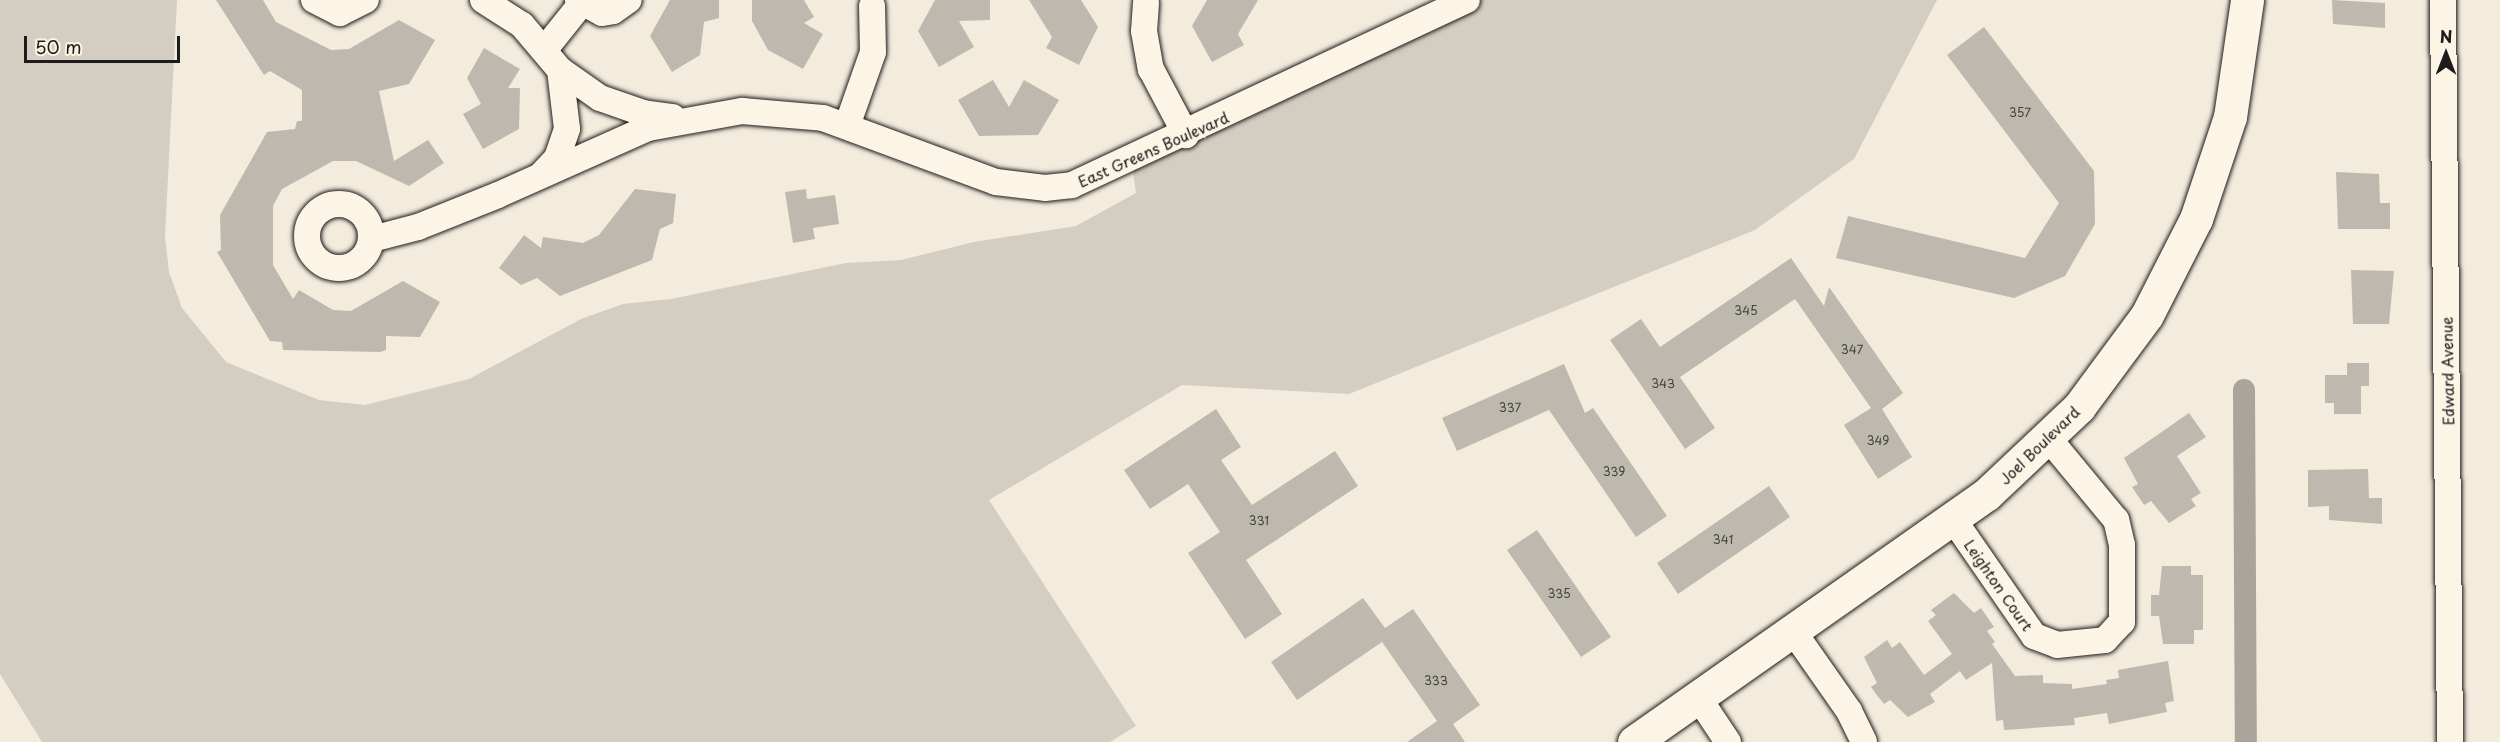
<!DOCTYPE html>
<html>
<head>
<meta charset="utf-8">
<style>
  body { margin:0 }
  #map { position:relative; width:2500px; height:742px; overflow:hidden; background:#f3ecdd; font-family:"Playpen Sans",sans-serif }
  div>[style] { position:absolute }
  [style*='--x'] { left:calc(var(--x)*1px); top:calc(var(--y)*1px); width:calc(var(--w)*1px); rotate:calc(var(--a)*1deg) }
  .green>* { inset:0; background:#d3cec1 }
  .canal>* { height:22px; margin:-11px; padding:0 11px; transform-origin:11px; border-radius:11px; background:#aaa59b }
  .building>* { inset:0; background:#beb9ae }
  .roads { filter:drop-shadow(0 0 2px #1c1c1c) drop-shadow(0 0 2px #1c1c1c) }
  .minor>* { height:26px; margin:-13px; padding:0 13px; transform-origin:13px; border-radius:13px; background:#fcf5e5 }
  .minor>.ring { margin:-13px; padding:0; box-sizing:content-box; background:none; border:26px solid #fcf5e5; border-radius:50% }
  .major>* { height:33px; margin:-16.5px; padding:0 16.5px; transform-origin:16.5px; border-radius:16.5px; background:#fcf5e5 }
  span { translate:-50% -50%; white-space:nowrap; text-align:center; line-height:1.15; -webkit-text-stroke:4.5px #fcf5e5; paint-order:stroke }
  .number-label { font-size:12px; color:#444340 }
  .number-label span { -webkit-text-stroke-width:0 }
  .street-label { font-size:15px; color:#1c1c1c }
  .north { position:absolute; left:2416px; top:24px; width:60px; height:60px; -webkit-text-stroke:4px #fcf5e5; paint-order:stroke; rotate:0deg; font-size:16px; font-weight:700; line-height:24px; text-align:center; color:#1c1c1c }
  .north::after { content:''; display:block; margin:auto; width:21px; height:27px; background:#1c1c1c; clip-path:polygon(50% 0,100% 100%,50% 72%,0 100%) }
  .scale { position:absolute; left:24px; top:36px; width:156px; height:27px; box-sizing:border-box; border:3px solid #1c1c1c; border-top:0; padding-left:8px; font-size:18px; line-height:21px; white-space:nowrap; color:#1c1c1c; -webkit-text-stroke:4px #fcf5e5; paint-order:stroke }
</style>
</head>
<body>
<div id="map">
  <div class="green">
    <i style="clip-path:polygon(0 0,177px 0,165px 236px,169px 272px,182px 308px,226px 362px,319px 400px,365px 405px,469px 379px,581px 319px,623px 304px,671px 299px,846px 263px,901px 260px,974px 242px,1076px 226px,1136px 193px,1132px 165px,1467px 0,1937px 0,1854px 159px,1755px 230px,1349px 394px,1182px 385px,989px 500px,1136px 726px,1110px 742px,42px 742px,0 674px)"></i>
  </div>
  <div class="canal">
    <i style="--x:2244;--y:390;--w:352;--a:89.7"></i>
  </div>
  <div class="building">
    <i style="clip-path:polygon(216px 0,263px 0,276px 22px,331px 50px,349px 49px,399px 20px,435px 40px,409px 84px,379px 91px,394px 161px,428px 140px,444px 163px,409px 186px,356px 161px,333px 161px,282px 189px,273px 206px,273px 265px,293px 299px,299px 290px,333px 310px,351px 311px,403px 281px,440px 302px,420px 337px,386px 336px,386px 350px,380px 352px,283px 350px,282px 342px,270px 341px,217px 252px,221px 250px,220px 215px,267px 132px,295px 129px,297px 121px,302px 121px,302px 90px,270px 71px,264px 75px)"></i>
    <i style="clip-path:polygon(670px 0,719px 0,719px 18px,704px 22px,700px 55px,672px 72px,650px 36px)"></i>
    <i style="clip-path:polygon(752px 0,804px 0,814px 17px,804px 23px,823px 34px,803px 69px,768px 50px,752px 21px)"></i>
    <i style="clip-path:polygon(935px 0,990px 0,990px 20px,959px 21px,974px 47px,939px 67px,918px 31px)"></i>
    <i style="clip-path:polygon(1029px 0,1081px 0,1098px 27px,1079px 65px,1046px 48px,1052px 37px)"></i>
    <i style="clip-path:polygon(1207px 0,1258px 0,1238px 34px,1244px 45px,1212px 62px,1192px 26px)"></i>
    <i style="clip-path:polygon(2332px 0,2385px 3px,2385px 28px,2333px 24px)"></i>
    <i style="clip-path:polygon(1984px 27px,2094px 171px,2095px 224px,2065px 276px,2014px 298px,1836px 258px,1848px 216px,2025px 258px,2059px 203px,1947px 55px)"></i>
    <i style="clip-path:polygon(484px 48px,520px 69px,508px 88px,520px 88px,519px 129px,483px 149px,463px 114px,481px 104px,467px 78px)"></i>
    <i style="clip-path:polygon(993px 80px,1009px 107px,1024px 80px,1059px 100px,1038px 135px,979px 136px,958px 100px)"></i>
    <i style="clip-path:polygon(2336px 172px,2379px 174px,2380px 203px,2390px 203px,2390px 229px,2338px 229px)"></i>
    <i style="clip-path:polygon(635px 189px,676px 194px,673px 223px,660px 229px,652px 260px,560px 296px,537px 278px,521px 285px,499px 268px,524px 235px,541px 248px,543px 237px,583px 243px,599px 235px)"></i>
    <i style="clip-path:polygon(806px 189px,807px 199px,835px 195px,839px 224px,813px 228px,815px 239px,793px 243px,785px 192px)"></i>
    <i style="clip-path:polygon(1791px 258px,1824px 306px,1829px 287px,1903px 393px,1882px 409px,1912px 457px,1878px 479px,1844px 425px,1871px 408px,1795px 299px,1680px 377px,1715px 428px,1685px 449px,1610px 340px,1641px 319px,1660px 347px)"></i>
    <i style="clip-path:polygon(2351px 270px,2394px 271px,2389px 324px,2353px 324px)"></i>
    <i style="clip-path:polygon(2347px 363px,2369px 363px,2369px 386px,2361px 386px,2361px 414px,2334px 414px,2334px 403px,2325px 403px,2325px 375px,2347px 375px)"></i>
    <i style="clip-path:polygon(1564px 364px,1585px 413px,1593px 408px,1667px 516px,1636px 537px,1549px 410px,1457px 451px,1442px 418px)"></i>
    <i style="clip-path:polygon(1216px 409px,1241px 447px,1221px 460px,1252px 505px,1335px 451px,1358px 486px,1246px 560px,1282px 614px,1245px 639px,1188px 553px,1220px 532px,1188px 484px,1150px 509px,1124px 470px)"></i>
    <i style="clip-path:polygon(2189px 413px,2206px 437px,2177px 456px,2201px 493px,2191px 499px,2196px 506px,2169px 523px,2151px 501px,2144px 505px,2132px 487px,2138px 484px,2124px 458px)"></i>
    <i style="clip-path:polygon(2368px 469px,2369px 498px,2382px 498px,2382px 524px,2329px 520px,2329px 506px,2308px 507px,2308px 470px)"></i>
    <i style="clip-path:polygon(1769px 486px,1790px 517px,1678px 594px,1657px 563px)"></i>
    <i style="clip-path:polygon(1537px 530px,1611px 637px,1581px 657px,1507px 550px)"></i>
    <i style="clip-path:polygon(2162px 566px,2191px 566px,2191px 575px,2203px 575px,2203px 630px,2194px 630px,2194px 644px,2163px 644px,2159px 616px,2151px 616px,2151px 595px,2159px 595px)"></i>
    <i style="clip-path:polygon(1954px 593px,1974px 613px,1981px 608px,1994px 627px,1987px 631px,1995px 642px,1992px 644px,2015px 676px,2043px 675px,2043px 683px,2072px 684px,2072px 689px,2107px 684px,2106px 680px,2119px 678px,2118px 670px,2168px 661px,2174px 701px,2165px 703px,2167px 712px,2109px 724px,2107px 713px,2074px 718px,2075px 725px,2004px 730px,2003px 720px,1996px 721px,1992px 663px,1966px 680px,1960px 671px,1930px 694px,1935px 702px,1908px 717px,1890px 700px,1884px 704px,1876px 694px,1871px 687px,1877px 683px,1864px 657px,1887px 640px,1892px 648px,1900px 642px,1924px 675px,1952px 654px,1928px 621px,1936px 615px,1931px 610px)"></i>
    <i style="clip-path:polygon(1363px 598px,1385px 628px,1413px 609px,1480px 705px,1453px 724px,1465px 742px,1407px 742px,1437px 721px,1382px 642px,1297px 700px,1271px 662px)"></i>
  </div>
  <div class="roads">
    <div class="minor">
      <i style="--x:314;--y:0;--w:29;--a:27"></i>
      <i style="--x:340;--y:13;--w:29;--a:-27"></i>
      <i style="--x:483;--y:0;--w:46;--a:32.7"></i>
      <i style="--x:522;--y:25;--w:59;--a:49.8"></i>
      <i style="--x:560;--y:70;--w:59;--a:83.2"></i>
      <i style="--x:567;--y:129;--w:31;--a:109"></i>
      <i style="--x:557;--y:158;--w:23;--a:133"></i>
      <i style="--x:578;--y:0;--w:27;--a:28"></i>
      <i style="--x:602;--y:13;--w:11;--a:-10"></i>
      <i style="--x:613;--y:11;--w:19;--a:-35"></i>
      <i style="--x:2443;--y:0;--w:742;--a:89.46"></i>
      <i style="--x:1146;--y:3;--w:28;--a:94"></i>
      <i style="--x:1144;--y:31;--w:39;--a:80"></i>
      <i style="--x:1151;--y:69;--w:75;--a:62.1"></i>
      <i style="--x:545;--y:49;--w:58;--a:-51.3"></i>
      <i style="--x:560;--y:70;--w:49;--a:35"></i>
      <i style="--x:600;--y:98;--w:46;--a:19.2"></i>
      <i style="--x:643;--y:113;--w:30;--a:8"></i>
      <i style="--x:847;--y:126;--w:78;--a:-70.6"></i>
      <i style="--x:873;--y:52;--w:46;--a:-91.2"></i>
      <i class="ring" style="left:307px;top:204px;width:38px;height:38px"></i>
      <i style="--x:372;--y:239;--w:48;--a:-14.6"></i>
      <i style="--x:418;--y:227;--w:86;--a:-21.8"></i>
      <i style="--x:498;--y:195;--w:164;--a:-24.1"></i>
      <i style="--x:648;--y:128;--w:96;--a:-10.3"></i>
      <i style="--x:742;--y:111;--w:81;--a:4.9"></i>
      <i style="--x:823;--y:118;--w:184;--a:20.3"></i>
      <i style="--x:996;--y:182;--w:49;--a:7"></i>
      <i style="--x:1045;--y:188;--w:27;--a:-6"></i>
      <i style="--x:1072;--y:185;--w:436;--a:-25.1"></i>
      <i style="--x:1953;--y:519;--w:142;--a:55.3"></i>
      <i style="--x:2034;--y:636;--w:25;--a:21"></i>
      <i style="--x:2057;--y:645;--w:48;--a:-5.9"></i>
      <i style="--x:2105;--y:640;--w:25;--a:-47"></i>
      <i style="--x:2122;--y:622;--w:77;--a:-90"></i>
      <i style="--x:2122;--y:545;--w:26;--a:-103"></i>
      <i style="--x:2116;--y:520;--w:105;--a:-129.6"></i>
      <i style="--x:1793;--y:631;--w:98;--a:55"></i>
      <i style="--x:1849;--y:711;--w:34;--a:64"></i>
      <i style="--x:1698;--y:697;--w:54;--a:56.3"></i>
    </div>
    <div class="major">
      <i style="--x:1634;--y:742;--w:431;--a:-35.1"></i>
      <i style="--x:1987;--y:494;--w:127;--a:-43.4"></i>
      <i style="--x:2079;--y:407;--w:114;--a:-53.5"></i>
      <i style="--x:2147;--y:315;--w:108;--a:-63"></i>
      <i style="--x:2196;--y:219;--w:108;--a:-71.6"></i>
      <i style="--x:2230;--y:117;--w:118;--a:-81.7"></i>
    </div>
  </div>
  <div class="number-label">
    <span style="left:2020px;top:113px">357</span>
    <span style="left:1746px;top:311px">345</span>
    <span style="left:1852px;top:350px">347</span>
    <span style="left:1663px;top:384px">343</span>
    <span style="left:1510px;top:408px">337</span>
    <span style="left:1878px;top:441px">349</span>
    <span style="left:1614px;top:472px">339</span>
    <span style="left:1259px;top:521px">331</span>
    <span style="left:1723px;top:540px">341</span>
    <span style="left:1559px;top:594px">335</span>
    <span style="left:1436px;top:681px">333</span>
  </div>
  <div class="street-label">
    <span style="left:1153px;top:149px;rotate:-24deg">East Greens Boulevard</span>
    <span style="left:2447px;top:371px;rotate:-91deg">Edward Avenue</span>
    <span style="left:2039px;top:445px;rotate:-44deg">Joel Boulevard</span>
    <span style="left:1999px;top:585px;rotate:55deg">Leighton Court</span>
  </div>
  <div class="north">N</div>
  <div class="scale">50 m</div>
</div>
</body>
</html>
